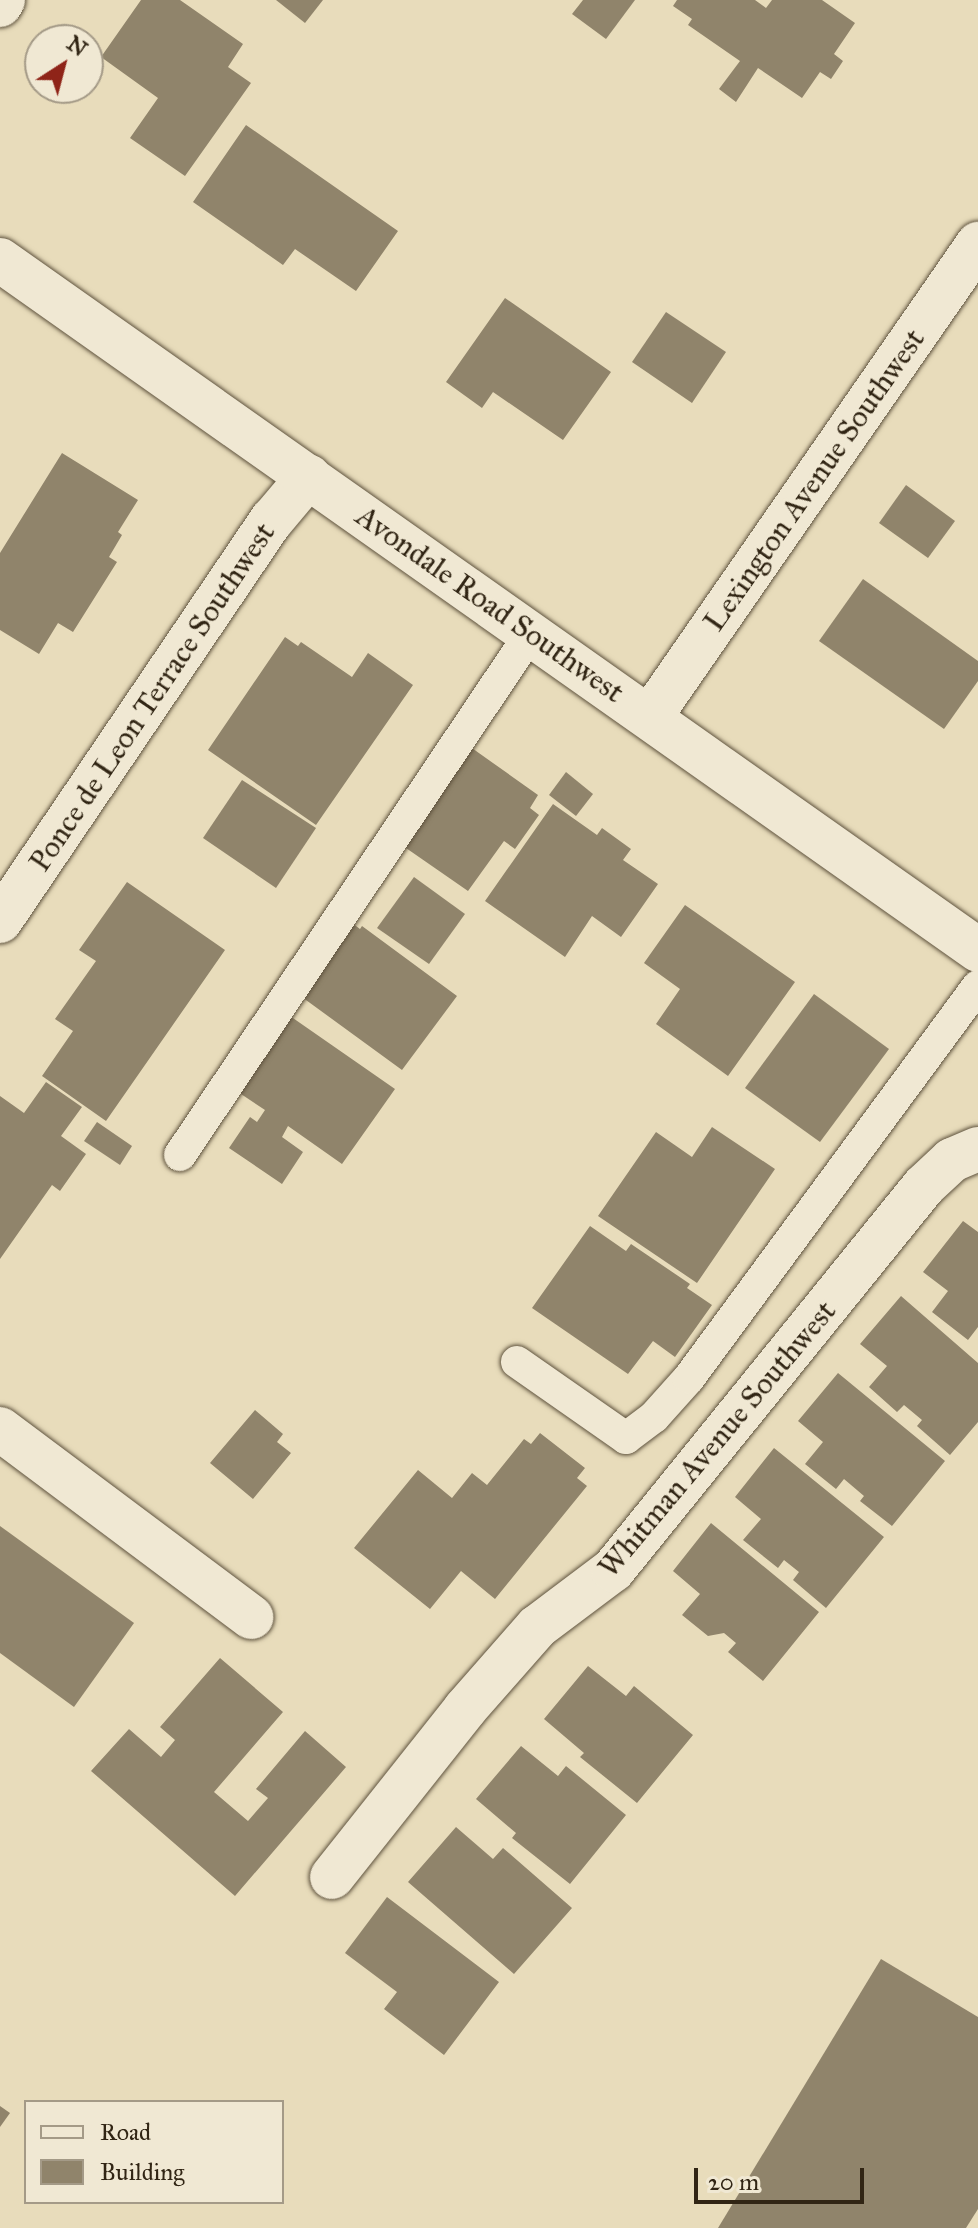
<!DOCTYPE html>
<html>
<head>
<meta charset="utf-8">
<style>
  body { margin:0 }
  #map { position:relative; width:978px; height:2228px; overflow:hidden; background:#e8dcbb; font-family:"IM FELL Great Primer",serif }
  div>[style] { position:absolute }
  [style*='--x'] { left:calc(var(--x)*1px); top:calc(var(--y)*1px); width:calc(var(--w)*1px); rotate:calc(var(--a)*1deg) }
  .building>* { inset:0; background:#90846b }
  .roads { filter:drop-shadow(0 0 2px #5f533e) drop-shadow(0 0 2px #5f533e) }
  .lane>* { height:32px; margin:-16px; padding:0 16px; transform-origin:16px; border-radius:16px; background:#f0e8d3 }
  .street>* { height:44px; margin:-22px; padding:0 22px; transform-origin:22px; border-radius:22px; background:#f0e8d3 }
  .secondary>* { height:44px; margin:-22px; padding:0 22px; transform-origin:22px; border-radius:22px; background:#f0e8d3 }
  span { translate:-50% -50%; white-space:nowrap; text-align:center; line-height:1.15; -webkit-text-stroke:6px #f0e8d3; paint-order:stroke }
  .street-label { font-size:30px; color:#312514 }
  .legend { position:absolute; left:24px; top:2100px; width:260px; height:104px; box-sizing:border-box; background:#f0e8d3; border:2px solid #a49a87; margin:0; padding:10px 14px; list-style:none; font-size:24px; color:#312514 }
  .legend li { display:flex; align-items:center; gap:16px; height:40px }
  .legend b { width:40px; border:2px solid #a49a87 }
  .north { position:absolute; left:24px; top:24px; width:80px; height:80px; box-sizing:border-box; background:#f0e8d3; border:2px solid #a49a87; border-radius:50%; rotate:36deg; font-size:22px; font-weight:700; line-height:32px; text-align:center; color:#312514 }
  .north::after { content:''; display:block; margin:auto; width:28px; height:36px; background:#8f2418; clip-path:polygon(50% 0,100% 100%,50% 72%,0 100%) }
  .scale { position:absolute; left:694px; top:2168px; width:170px; height:36px; box-sizing:border-box; border:4px solid #312514; border-top:0; padding-left:10px; font-size:24px; line-height:28px; white-space:nowrap; color:#312514; -webkit-text-stroke:6px #f0e8d3; paint-order:stroke }
</style>
</head>
<body>
<div id="map">
  <div class="building">
    <i style="clip-path:polygon(141px 0,180px 0,243px 44px,228px 67px,251px 83px,185px 176px,130px 138px,158px 98px,101px 57px)"></i>
    <i style="clip-path:polygon(276px 0,323px 0,305px 23px)"></i>
    <i style="clip-path:polygon(583px 0,635px 0,606px 39px,572px 14px)"></i>
    <i style="clip-path:polygon(677px 0,755px 0,766px 8px,772px 0,822px 0,855px 23px,834px 54px,843px 61px,831px 79px,820px 72px,802px 98px,758px 68px,736px 102px,719px 89px,740px 61px,688px 25px,692px 19px,673px 6px)"></i>
    <i style="clip-path:polygon(246px 125px,398px 231px,356px 291px,295px 249px,283px 265px,193px 202px)"></i>
    <i style="clip-path:polygon(505px 298px,611px 372px,563px 440px,493px 392px,482px 408px,446px 382px)"></i>
    <i style="clip-path:polygon(666px 312px,726px 352px,692px 403px,632px 362px)"></i>
    <i style="clip-path:polygon(62px 453px,138px 500px,118px 532px,122px 535px,109px 557px,117px 562px,73px 632px,58px 623px,39px 654px,0 630px,0 553px)"></i>
    <i style="clip-path:polygon(906px 485px,955px 521px,928px 558px,879px 523px)"></i>
    <i style="clip-path:polygon(863px 579px,978px 661px,978px 681px,944px 729px,819px 641px)"></i>
    <i style="clip-path:polygon(285px 637px,298px 646px,301px 642px,352px 677px,368px 653px,413px 685px,316px 825px,208px 750px)"></i>
    <i style="clip-path:polygon(462px 741px,538px 795px,530px 808px,539px 815px,515px 849px,504px 841px,468px 891px,393px 839px)"></i>
    <i style="clip-path:polygon(566px 772px,593px 794px,576px 816px,549px 795px)"></i>
    <i style="clip-path:polygon(242px 780px,316px 828px,276px 888px,203px 838px)"></i>
    <i style="clip-path:polygon(553px 804px,597px 835px,602px 828px,631px 849px,623px 860px,658px 884px,621px 937px,592px 916px,565px 957px,485px 901px)"></i>
    <i style="clip-path:polygon(414px 877px,465px 914px,429px 964px,377px 928px)"></i>
    <i style="clip-path:polygon(127px 882px,225px 950px,106px 1121px,42px 1076px,73px 1031px,55px 1019px,96px 961px,79px 950px)"></i>
    <i style="clip-path:polygon(685px 905px,795px 982px,728px 1076px,656px 1024px,680px 989px,644px 963px)"></i>
    <i style="clip-path:polygon(348px 920px,360px 929px,362px 926px,457px 996px,402px 1070px,295px 992px)"></i>
    <i style="clip-path:polygon(814px 994px,889px 1049px,820px 1142px,745px 1088px)"></i>
    <i style="clip-path:polygon(290px 1016px,395px 1089px,342px 1164px,288px 1126px,282px 1137px,303px 1152px,282px 1184px,229px 1148px,250px 1117px,257px 1122px,265px 1110px,238px 1092px)"></i>
    <i style="clip-path:polygon(46px 1082px,82px 1107px,61px 1136px,86px 1154px,60px 1191px,52px 1185px,0 1259px,0 1096px,24px 1113px)"></i>
    <i style="clip-path:polygon(97px 1122px,132px 1146px,120px 1165px,84px 1141px)"></i>
    <i style="clip-path:polygon(712px 1127px,775px 1169px,697px 1283px,598px 1216px,656px 1132px,692px 1157px)"></i>
    <i style="clip-path:polygon(963px 1221px,978px 1232px,978px 1327px,968px 1340px,932px 1312px,948px 1291px,923px 1272px)"></i>
    <i style="clip-path:polygon(590px 1226px,626px 1251px,631px 1244px,690px 1284px,687px 1288px,712px 1305px,675px 1357px,653px 1341px,628px 1374px,532px 1308px)"></i>
    <i style="clip-path:polygon(901px 1296px,978px 1363px,978px 1422px,950px 1455px,917px 1426px,922px 1420px,904px 1405px,897px 1412px,869px 1387px,887px 1366px,860px 1344px)"></i>
    <i style="clip-path:polygon(838px 1373px,945px 1461px,892px 1526px,860px 1501px,864px 1496px,844px 1479px,836px 1489px,805px 1464px,823px 1442px,798px 1421px)"></i>
    <i style="clip-path:polygon(255px 1410px,283px 1434px,277px 1442px,291px 1453px,253px 1499px,210px 1463px)"></i>
    <i style="clip-path:polygon(540px 1433px,585px 1468px,577px 1478px,587px 1486px,495px 1599px,461px 1571px,430px 1609px,354px 1548px,418px 1470px,452px 1498px,472px 1473px,487px 1485px,524px 1439px,531px 1444px)"></i>
    <i style="clip-path:polygon(774px 1448px,884px 1537px,826px 1608px,793px 1580px,799px 1572px,784px 1560px,778px 1568px,743px 1540px,761px 1519px,735px 1497px)"></i>
    <i style="clip-path:polygon(711px 1523px,819px 1612px,763px 1681px,728px 1652px,736px 1643px,724px 1633px,708px 1636px,682px 1615px,700px 1594px,673px 1571px)"></i>
    <i style="clip-path:polygon(0 1526px,134px 1623px,74px 1707px,0 1653px)"></i>
    <i style="clip-path:polygon(220px 1658px,283px 1712px,214px 1792px,248px 1821px,268px 1798px,256px 1789px,305px 1731px,346px 1767px,235px 1896px,91px 1771px,129px 1729px,161px 1757px,175px 1740px,160px 1727px)"></i>
    <i style="clip-path:polygon(588px 1666px,626px 1696px,634px 1686px,693px 1735px,637px 1803px,580px 1757px,584px 1753px,544px 1719px)"></i>
    <i style="clip-path:polygon(521px 1746px,558px 1776px,566px 1766px,626px 1815px,570px 1884px,512px 1838px,516px 1833px,476px 1799px)"></i>
    <i style="clip-path:polygon(456px 1827px,493px 1859px,503px 1848px,572px 1908px,514px 1974px,408px 1882px)"></i>
    <i style="clip-path:polygon(387px 1897px,499px 1982px,444px 2055px,384px 2009px,397px 1992px,345px 1953px)"></i>
    <i style="clip-path:polygon(881px 1959px,978px 2017px,978px 2209px,966px 2228px,718px 2228px)"></i>
    <i style="clip-path:polygon(0 2106px,10px 2113px,0 2127px)"></i>
  </div>
  <div class="roads">
    <div class="lane">
      <i style="--x:180;--y:1155;--w:629;--a:-56.08"></i>
      <i style="--x:517;--y:1362;--w:133;--a:34.9"></i>
      <i style="--x:626;--y:1438;--w:35;--a:-37"></i>
      <i style="--x:654;--y:1417;--w:52;--a:-48.1"></i>
      <i style="--x:689;--y:1378;--w:487;--a:-53.6"></i>
    </div>
    <div class="street">
      <i style="--x:0;--y:5;--w:6;--a:-59"></i>
      <i style="--x:650;--y:717;--w:576;--a:-55.26"></i>
      <i style="--x:0;--y:921;--w:485;--a:-55.9"></i>
      <i style="--x:272;--y:520;--w:57;--a:-49.9"></i>
      <i style="--x:0;--y:1429;--w:314;--a:36.8"></i>
      <i style="--x:332;--y:1877;--w:214;--a:-51.6"></i>
      <i style="--x:465;--y:1709;--w:109;--a:-48.7"></i>
      <i style="--x:537;--y:1627;--w:95;--a:-36.9"></i>
      <i style="--x:613;--y:1570;--w:494;--a:-51"></i>
      <i style="--x:924;--y:1186;--w:38;--a:-43"></i>
      <i style="--x:952;--y:1160;--w:28;--a:-23"></i>
    </div>
    <div class="secondary">
      <i style="--x:0;--y:260;--w:1197;--a:35.2"></i>
    </div>
  </div>
  <div class="street-label">
    <span style="left:814px;top:480px;rotate:-55deg">Lexington Avenue Southwest</span>
    <span style="left:490px;top:604px;rotate:35deg">Avondale Road Southwest</span>
    <span style="left:152px;top:697px;rotate:-56deg">Ponce de Leon Terrace Southwest</span>
    <span style="left:717px;top:1439px;rotate:-50deg">Whitman Avenue Southwest</span>
  </div>
  <ul class="legend">
  <li><b style="height:10px;background:#f0e8d3"></b>Road</li>
  <li><b style="height:22px;background:#90846b"></b>Building</li>
  </ul>
  <div class="north">N</div>
  <div class="scale">20 m</div>
</div>
</body>
</html>
